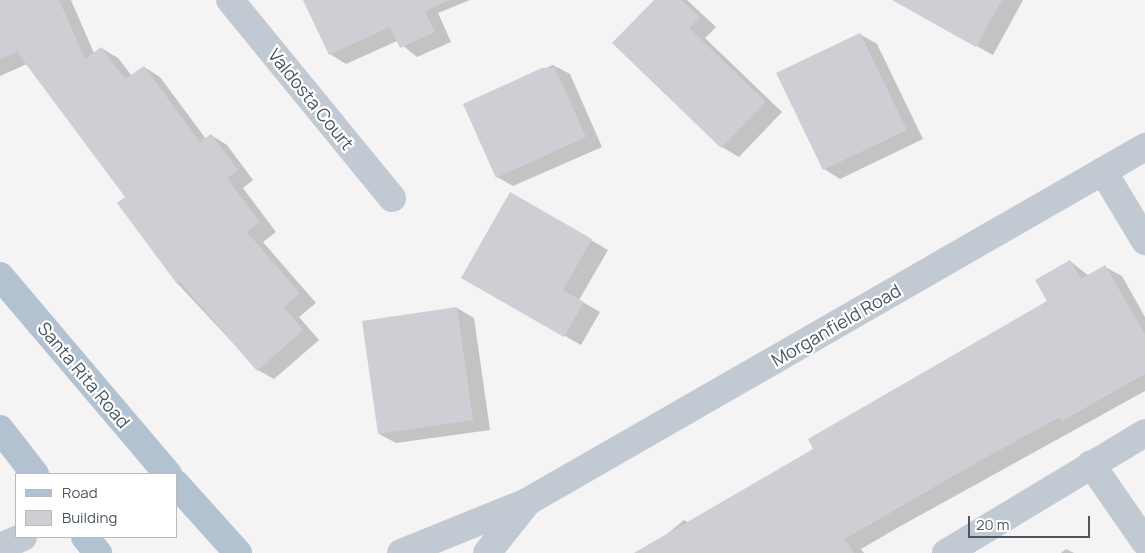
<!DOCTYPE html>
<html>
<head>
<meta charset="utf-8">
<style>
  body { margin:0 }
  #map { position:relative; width:1145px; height:553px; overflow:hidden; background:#f5f3f3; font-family:Manrope,sans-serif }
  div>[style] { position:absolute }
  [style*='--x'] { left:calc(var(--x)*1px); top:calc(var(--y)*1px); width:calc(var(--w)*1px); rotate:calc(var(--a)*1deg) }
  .shadow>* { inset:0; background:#0003 }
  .building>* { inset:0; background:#cdcfd5 }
  .minor>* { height:28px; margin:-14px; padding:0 14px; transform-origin:14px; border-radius:14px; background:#c1cad2 }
  .primary>* { height:28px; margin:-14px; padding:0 14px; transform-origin:14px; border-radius:14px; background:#b3c2d1 }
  span { translate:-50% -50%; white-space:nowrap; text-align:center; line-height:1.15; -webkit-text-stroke:4.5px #fff; paint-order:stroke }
  .street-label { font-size:18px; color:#4a5661 }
  .legend { position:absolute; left:15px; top:473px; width:162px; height:65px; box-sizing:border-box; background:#fff; border:1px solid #b7bbc0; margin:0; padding:6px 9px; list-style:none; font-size:15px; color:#4a5661 }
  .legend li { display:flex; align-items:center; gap:10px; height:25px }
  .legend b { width:25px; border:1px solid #b7bbc0 }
  .scale { position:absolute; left:968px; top:516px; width:122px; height:22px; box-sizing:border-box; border:2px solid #4a5661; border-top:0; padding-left:6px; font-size:15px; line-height:18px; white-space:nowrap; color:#4a5661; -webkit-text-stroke:4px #fff; paint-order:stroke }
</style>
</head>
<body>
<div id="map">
  <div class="shadow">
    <i style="clip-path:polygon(0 0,71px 0,94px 53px,101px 48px,118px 58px,132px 76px,144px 67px,160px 77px,206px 139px,211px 135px,227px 145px,253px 180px,243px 188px,276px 232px,263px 242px,316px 303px,299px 317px,319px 340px,274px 379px,258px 370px,177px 283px,127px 198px,27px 64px,0 76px)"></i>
    <i style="clip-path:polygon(305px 0,470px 0,438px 13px,451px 42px,417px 57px,397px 41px,346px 64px,330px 54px)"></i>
    <i style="clip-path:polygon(656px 0,687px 0,716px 27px,705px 38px,782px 112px,739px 157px,722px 147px,614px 43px)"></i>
    <i style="clip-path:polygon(894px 0,1023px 0,993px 55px)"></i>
    <i style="clip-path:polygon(860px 34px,877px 44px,923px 139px,840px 179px,824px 169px)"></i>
    <i style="clip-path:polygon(553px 65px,570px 74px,602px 147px,513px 186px,497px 177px,464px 104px)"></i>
    <i style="clip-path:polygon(510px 193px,608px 250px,579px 300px,600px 312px,581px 345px,462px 277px)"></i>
    <i style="clip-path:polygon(1070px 261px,1089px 276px,1105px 267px,1122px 276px,1145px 317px,1145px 391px,897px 528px,861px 549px,864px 553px,644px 553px,684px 520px,689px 523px,815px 449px,1048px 301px)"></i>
    <i style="clip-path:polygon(457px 308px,474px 318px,490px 430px,396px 443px,379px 434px)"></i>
    <i style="clip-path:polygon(1066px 549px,1074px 553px,1061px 553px)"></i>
  </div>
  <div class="building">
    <i style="clip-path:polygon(0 0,59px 0,85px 59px,101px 47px,125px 79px,144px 66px,200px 142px,211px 134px,238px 170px,227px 178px,260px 222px,247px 232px,300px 293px,284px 307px,303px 330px,257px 371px,180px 282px,177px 284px,117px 203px,125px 197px,17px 52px,0 59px)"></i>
    <i style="clip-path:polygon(303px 0,449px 0,425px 11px,435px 32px,400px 48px,390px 27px,329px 55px)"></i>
    <i style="clip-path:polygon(654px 0,682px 0,700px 17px,689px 28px,766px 102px,721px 148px,612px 43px)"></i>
    <i style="clip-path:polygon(892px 0,1002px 0,976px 47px)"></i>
    <i style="clip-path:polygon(860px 33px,907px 130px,823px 170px,776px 73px)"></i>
    <i style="clip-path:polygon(542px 68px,555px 68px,586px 137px,496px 178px,463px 104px)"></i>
    <i style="clip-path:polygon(510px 192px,592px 239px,563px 290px,584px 302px,564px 337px,461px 278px)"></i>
    <i style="clip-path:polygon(1070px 260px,1081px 279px,1105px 265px,1145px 334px,1145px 374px,1062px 421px,1060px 417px,976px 463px,845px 539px,854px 553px,634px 553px,813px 449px,808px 439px,1047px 301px,1035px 280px)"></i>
    <i style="clip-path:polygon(457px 307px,473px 420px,378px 434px,362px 321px)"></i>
  </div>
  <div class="minor">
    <i style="--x:230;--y:0;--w:256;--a:50.7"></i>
    <i style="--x:1103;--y:171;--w:82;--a:59"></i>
    <i style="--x:1091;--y:464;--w:95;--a:55.3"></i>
    <i style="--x:0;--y:547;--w:25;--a:-23"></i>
    <i style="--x:401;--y:553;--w:136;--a:-22"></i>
    <i style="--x:527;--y:502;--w:713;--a:-29.87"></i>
    <i style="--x:487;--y:553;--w:63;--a:-51.5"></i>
    <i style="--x:946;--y:553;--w:232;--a:-31.1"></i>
  </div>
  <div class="primary">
    <i style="--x:0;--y:276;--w:260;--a:49.7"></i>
    <i style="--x:0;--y:429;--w:57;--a:52.1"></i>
    <i style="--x:176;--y:484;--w:93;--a:48.1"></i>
    <i style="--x:85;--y:537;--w:21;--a:51"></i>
  </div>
  <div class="street-label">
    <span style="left:311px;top:99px;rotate:51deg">Valdosta Court</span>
    <span style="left:836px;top:325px;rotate:-30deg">Morganfield Road</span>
    <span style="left:84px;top:375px;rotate:50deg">Santa Rita Road</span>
  </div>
  <ul class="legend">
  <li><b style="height:6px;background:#b3c2d1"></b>Road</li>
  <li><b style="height:14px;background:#cdcfd5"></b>Building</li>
  </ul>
  <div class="scale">20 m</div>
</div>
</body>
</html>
